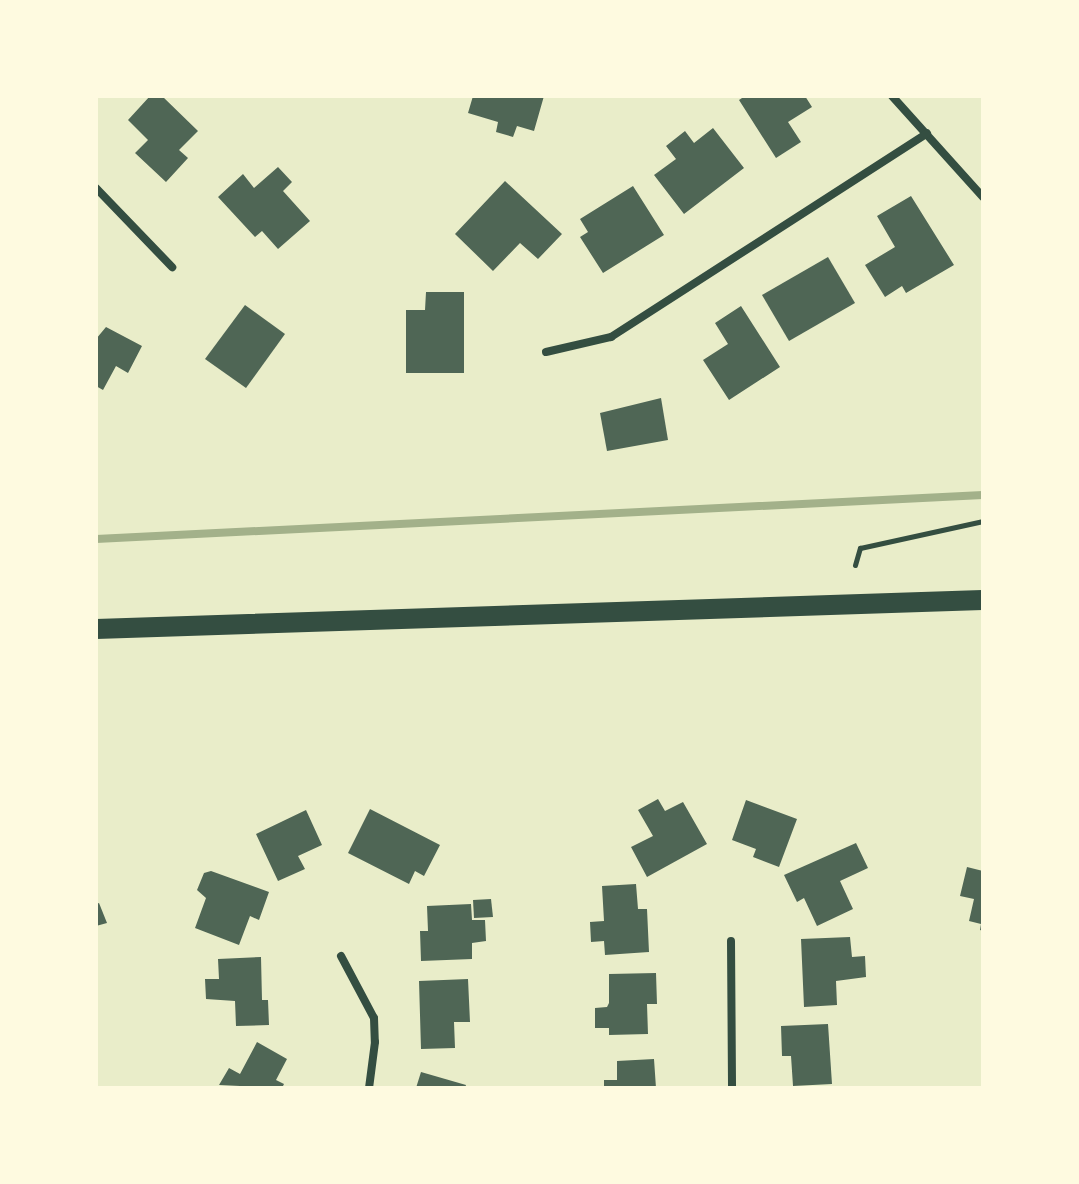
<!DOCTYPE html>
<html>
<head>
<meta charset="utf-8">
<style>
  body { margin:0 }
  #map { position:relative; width:1079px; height:1184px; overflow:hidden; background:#e9edc9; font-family:Rubik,sans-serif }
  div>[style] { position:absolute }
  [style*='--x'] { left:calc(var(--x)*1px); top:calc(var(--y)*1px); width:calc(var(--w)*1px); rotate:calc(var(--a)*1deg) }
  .stream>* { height:8px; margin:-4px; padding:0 4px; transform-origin:4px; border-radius:4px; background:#a3b18a }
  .building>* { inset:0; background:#4f6655 }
  .path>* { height:5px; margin:-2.5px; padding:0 2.5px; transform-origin:2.5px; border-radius:2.5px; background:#344e41 }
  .minor>* { height:8px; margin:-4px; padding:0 4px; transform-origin:4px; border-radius:4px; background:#344e41 }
  .primary>* { height:20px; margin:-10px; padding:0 10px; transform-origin:10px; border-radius:10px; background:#344e41 }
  span { translate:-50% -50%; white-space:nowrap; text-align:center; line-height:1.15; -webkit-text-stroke:7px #fefae0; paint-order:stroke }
  .frame { position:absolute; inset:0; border:98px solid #fefae0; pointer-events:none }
</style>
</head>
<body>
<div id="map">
  <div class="stream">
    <i style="--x:96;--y:539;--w:888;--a:-2.84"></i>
  </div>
  <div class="building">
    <i style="clip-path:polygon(150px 96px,162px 96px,198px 131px,179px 150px,188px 158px,166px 182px,135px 153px,148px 140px,128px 120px)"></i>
    <i style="clip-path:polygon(473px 96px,544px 96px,534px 131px,517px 126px,513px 137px,496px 132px,498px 122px,468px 113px)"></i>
    <i style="clip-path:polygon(745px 96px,805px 96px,812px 107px,788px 122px,801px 142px,776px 158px,739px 100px)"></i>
    <i style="clip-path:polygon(713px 128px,744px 168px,684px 214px,654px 175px,676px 159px,666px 146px,685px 131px,694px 143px)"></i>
    <i style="clip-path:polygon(278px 167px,292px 182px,283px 191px,310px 221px,278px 249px,262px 231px,255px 237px,218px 197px,243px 174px,254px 188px)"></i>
    <i style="clip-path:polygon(505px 181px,562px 234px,538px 259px,520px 243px,493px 271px,455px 234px)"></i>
    <i style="clip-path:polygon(633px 186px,664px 235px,603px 273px,580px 237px,588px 232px,580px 219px)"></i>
    <i style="clip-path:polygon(911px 196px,954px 265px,906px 293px,902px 286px,885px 297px,865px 265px,895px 247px,877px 216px)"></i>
    <i style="clip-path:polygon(828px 257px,855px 303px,789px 341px,762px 295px)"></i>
    <i style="clip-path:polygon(426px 292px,464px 292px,464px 373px,406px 373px,406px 310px,425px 310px)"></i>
    <i style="clip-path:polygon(245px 305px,285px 334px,246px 388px,205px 359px)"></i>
    <i style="clip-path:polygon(741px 306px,780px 367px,729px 400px,703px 360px,728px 344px,715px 323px)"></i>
    <i style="clip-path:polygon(106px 327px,142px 346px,128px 373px,116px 366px,103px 390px,96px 386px,96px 339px)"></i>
    <i style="clip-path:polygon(661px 398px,668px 440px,607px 451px,600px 413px)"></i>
    <i style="clip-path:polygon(658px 799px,665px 811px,683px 802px,707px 844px,647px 877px,631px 847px,653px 836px,638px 810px)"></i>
    <i style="clip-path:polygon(746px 800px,797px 819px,779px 867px,753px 857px,756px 849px,732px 840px)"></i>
    <i style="clip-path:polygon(370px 809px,440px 845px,424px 876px,415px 871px,409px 884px,348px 853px)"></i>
    <i style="clip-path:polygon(306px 810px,322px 845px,298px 856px,305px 869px,278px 881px,256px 834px)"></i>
    <i style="clip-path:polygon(856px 843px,868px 868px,840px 881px,853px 909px,817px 926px,804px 898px,797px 902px,784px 875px)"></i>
    <i style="clip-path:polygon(967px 867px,983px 871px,983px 931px,980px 930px,981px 924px,969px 921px,974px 899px,960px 896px)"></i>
    <i style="clip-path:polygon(211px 871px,269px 892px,259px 920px,250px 916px,239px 945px,195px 928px,206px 898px,197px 890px,204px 873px)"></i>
    <i style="clip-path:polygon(636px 884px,638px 909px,647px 909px,649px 952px,605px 955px,604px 941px,591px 942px,590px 922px,604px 921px,602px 886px)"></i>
    <i style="clip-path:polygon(491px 899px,493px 917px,474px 918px,473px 900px)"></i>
    <i style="clip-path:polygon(99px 903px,107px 923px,96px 926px,96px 904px)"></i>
    <i style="clip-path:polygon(471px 904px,472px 920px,485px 920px,486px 941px,472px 943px,472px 959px,421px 961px,420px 931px,428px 931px,427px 906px)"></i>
    <i style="clip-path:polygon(850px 937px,852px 957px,865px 956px,866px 977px,836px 981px,837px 1005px,804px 1007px,801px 939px)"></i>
    <i style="clip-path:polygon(261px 957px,262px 1000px,268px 1000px,269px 1025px,236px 1026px,235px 1001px,206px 999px,205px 979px,219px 979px,218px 959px)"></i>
    <i style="clip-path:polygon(656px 973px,657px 1004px,647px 1004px,648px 1034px,609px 1035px,609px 1028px,595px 1028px,595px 1008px,607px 1007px,609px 1003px,609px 974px)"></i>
    <i style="clip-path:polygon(468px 979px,470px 1022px,454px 1022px,455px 1048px,421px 1049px,419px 981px)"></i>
    <i style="clip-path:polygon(828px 1024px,832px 1084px,793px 1086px,791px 1056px,782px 1056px,781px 1026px)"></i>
    <i style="clip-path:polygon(257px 1042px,287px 1059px,276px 1080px,284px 1084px,282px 1088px,219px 1085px,229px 1068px,240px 1074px)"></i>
    <i style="clip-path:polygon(654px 1059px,656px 1088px,604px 1088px,604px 1080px,617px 1080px,617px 1061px)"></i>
    <i style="clip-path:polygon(421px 1072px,466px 1085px,465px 1088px,416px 1088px)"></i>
  </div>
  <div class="path">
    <i style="--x:855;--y:565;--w:18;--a:-74"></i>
    <i style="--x:860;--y:548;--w:126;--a:-12.4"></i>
  </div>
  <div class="minor">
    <i style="--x:892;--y:96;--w:136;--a:48"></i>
    <i style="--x:96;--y:188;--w:110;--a:46.1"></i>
    <i style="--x:546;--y:352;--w:67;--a:-13"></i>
    <i style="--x:611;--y:337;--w:376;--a:-32.8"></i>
    <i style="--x:731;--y:941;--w:147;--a:89.6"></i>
    <i style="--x:341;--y:956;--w:70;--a:62"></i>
    <i style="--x:374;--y:1018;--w:24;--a:88"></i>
    <i style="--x:375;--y:1042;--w:46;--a:97.4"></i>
  </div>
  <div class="primary">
    <i style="--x:96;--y:629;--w:887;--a:-1.87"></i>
  </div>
  <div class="frame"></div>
</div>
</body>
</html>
